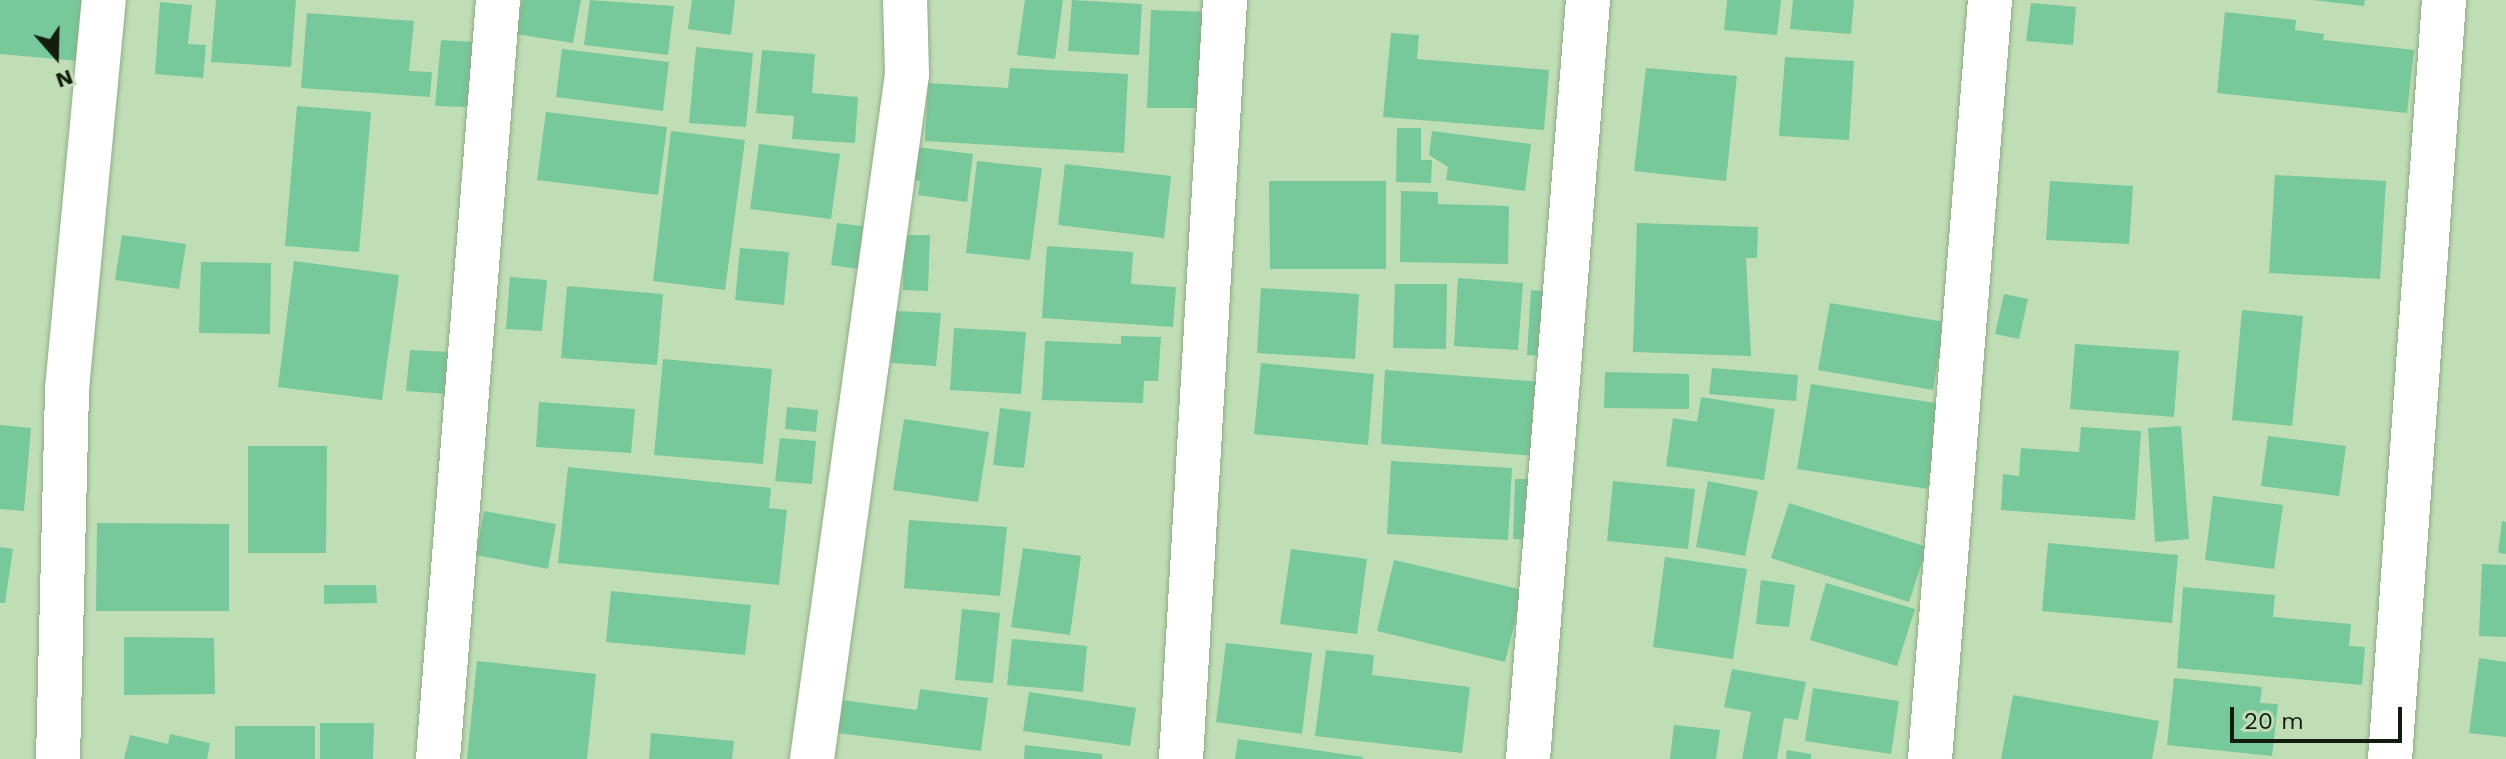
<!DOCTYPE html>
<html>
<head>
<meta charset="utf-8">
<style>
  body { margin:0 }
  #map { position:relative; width:2506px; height:759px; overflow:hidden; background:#c0deb6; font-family:"Work Sans",sans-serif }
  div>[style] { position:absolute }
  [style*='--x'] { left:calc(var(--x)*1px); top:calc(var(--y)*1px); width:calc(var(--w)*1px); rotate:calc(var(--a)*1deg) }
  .building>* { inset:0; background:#77c89a }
  .roads { filter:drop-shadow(0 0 2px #8fac86) drop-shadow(0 0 2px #8fac86) }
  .minor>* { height:44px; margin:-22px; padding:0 22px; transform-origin:22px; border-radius:22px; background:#fff }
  span { translate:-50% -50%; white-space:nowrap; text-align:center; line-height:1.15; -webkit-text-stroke:7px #c0deb6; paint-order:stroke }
  .north { position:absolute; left:16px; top:16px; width:80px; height:80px; -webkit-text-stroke:6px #c0deb6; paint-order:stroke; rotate:160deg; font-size:22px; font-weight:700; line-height:32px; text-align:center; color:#121d0f }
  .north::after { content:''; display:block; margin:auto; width:28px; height:36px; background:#121d0f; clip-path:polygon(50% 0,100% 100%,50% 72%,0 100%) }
  .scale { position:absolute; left:2230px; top:707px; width:172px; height:36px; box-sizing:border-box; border:4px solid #121d0f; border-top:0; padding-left:10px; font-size:24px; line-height:28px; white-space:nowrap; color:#121d0f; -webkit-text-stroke:6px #c0deb6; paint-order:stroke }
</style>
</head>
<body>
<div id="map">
  <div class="building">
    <i style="clip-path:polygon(0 0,85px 0,79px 61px,0 54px)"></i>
    <i style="clip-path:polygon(216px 0,296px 0,291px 67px,211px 62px)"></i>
    <i style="clip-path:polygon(522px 0,581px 0,573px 43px,516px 34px)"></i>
    <i style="clip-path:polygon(590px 0,674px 6px,668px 55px,584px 45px)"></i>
    <i style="clip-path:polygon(692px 0,735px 0,731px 35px,688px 29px)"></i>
    <i style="clip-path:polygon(1025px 0,1063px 0,1055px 59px,1017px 55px)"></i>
    <i style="clip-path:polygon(1072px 0,1142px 4px,1139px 55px,1068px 51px)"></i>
    <i style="clip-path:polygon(1727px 0,1781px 0,1777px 35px,1724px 30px)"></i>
    <i style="clip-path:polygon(1793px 0,1854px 0,1851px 34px,1790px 29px)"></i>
    <i style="clip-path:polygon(2312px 0,2365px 0,2364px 6px)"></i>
    <i style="clip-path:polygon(160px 2px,192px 5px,188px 44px,206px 45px,203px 78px,155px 74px)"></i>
    <i style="clip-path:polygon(2031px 3px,2076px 7px,2073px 45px,2026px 41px)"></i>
    <i style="clip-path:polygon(1151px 10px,1209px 12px,1207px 108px,1147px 108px)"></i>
    <i style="clip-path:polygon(2225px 12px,2296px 20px,2295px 30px,2324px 34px,2323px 40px,2414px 50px,2407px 113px,2217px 93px)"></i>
    <i style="clip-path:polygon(307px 13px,414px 21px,409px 71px,432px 72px,430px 97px,301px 88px)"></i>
    <i style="clip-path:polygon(1391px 33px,1419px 35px,1417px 59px,1549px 70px,1544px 130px,1383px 117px)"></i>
    <i style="clip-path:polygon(441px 40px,474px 42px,470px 107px,435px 106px)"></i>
    <i style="clip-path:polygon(696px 47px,753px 53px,746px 127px,689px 123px)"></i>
    <i style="clip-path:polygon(562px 49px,669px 62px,663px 111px,556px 97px)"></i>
    <i style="clip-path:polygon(762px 50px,815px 54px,812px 93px,858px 97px,855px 143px,792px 139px,794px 116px,756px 113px)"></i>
    <i style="clip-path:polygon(1785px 57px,1854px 61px,1849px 140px,1779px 136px)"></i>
    <i style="clip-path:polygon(1010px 68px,1128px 74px,1124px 153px,925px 141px,928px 83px,1008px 88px)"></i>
    <i style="clip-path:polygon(1646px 68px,1737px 76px,1726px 181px,1634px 171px)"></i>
    <i style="clip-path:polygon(297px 106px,371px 112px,359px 252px,285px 246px)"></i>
    <i style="clip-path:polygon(546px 112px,667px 127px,658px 195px,537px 180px)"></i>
    <i style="clip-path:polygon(1397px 128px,1421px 128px,1421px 160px,1432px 160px,1431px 183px,1396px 182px)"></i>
    <i style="clip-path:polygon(671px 131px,745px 140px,725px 290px,653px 281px)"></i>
    <i style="clip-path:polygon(1432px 131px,1531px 144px,1525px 191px,1446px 180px,1448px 167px,1429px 155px)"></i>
    <i style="clip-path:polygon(759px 144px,840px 154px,831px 219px,750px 209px)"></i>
    <i style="clip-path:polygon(909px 146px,973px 154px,967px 202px,918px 195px,920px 181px,905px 179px)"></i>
    <i style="clip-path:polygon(977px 161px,1042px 168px,1030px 260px,966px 253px)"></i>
    <i style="clip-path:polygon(1065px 164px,1171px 176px,1164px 238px,1058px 225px)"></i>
    <i style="clip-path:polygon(2275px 175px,2386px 181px,2380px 279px,2269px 273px)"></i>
    <i style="clip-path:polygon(1269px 181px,1386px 181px,1386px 269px,1270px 269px)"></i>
    <i style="clip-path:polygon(2050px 181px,2133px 186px,2129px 244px,2046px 240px)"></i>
    <i style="clip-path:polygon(1401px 191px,1438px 192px,1438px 204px,1509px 206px,1508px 264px,1400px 262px)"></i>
    <i style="clip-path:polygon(837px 223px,870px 227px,863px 270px,831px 265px)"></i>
    <i style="clip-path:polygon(1637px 223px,1758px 227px,1757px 258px,1746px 258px,1751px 356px,1633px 352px)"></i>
    <i style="clip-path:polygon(122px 235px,186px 244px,179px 289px,115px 280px)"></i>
    <i style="clip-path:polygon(904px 235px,930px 235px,928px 291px,903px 290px)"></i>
    <i style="clip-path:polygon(1047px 246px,1133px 252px,1131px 284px,1176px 287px,1173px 327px,1042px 318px)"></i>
    <i style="clip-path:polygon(740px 248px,789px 252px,784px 305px,735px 300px)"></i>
    <i style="clip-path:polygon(294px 261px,399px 275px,382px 400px,278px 387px)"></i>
    <i style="clip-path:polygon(201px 262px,271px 263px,270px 334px,199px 333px)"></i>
    <i style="clip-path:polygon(510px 277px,547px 280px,542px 331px,506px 329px)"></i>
    <i style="clip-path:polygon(1458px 278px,1523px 283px,1518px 350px,1454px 346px)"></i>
    <i style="clip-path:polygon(1395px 284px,1447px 284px,1446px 349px,1393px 348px)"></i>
    <i style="clip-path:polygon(567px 286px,663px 294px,657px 365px,561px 358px)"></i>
    <i style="clip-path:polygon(1261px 288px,1359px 294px,1355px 359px,1257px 353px)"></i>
    <i style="clip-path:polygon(1531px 290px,1557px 292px,1553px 356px,1527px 355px)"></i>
    <i style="clip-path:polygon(2004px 294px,2028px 299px,2019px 339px,1995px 334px)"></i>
    <i style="clip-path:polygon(1830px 303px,1945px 322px,1933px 390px,1818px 370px)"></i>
    <i style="clip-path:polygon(2242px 310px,2303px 316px,2292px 426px,2232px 420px)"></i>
    <i style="clip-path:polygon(895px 311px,941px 313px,936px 366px,891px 363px)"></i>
    <i style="clip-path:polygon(954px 328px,1026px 332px,1021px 394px,950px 390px)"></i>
    <i style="clip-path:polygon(1121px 336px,1161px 337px,1158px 381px,1144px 381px,1143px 403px,1042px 400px,1045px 341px,1121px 344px)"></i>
    <i style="clip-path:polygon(2075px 344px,2179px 351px,2174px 417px,2070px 409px)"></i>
    <i style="clip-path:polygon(410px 350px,450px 352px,448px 394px,406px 391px)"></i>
    <i style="clip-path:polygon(663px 359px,772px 369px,763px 464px,654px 455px)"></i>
    <i style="clip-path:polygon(1261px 363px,1374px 374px,1368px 445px,1254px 434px)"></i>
    <i style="clip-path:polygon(1712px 368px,1798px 375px,1796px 401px,1709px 394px)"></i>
    <i style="clip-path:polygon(1385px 370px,1543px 382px,1537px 456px,1381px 444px)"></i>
    <i style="clip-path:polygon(1605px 372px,1689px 374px,1689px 409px,1604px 408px)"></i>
    <i style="clip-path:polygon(1811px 384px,1942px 404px,1928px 489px,1797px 469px)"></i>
    <i style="clip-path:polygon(1701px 397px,1775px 409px,1764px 480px,1666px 466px,1673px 418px,1697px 422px)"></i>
    <i style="clip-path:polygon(539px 402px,635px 409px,631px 453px,536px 447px)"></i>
    <i style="clip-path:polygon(787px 407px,818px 410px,816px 432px,785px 429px)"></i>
    <i style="clip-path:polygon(1000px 408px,1031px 412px,1024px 468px,993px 465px)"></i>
    <i style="clip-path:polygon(904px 419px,989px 432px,978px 502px,893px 490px)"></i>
    <i style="clip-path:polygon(0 425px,31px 428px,24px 511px,0 509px)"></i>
    <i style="clip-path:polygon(2181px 426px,2189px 539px,2155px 542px,2148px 428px)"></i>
    <i style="clip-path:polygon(2081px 427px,2141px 431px,2135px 520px,2001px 510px,2003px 474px,2019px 476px,2021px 448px,2079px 452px)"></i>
    <i style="clip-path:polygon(2268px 436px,2346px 446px,2339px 496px,2261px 486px)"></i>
    <i style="clip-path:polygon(780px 438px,816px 441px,812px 484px,775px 481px)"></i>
    <i style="clip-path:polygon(248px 446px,327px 446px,326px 553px,248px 553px)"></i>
    <i style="clip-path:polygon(1391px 461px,1512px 468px,1508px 540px,1387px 534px)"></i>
    <i style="clip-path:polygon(568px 467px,771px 488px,769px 508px,787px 510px,779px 585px,558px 563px)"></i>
    <i style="clip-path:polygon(1515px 479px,1539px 479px,1536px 540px,1513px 539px)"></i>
    <i style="clip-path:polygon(1613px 481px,1695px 489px,1688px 549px,1607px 541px)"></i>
    <i style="clip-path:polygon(1708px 481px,1758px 491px,1745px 556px,1696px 547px)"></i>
    <i style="clip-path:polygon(2213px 496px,2283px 505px,2274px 569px,2205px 560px)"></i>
    <i style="clip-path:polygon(1789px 503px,1927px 547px,1909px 602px,1771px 558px)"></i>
    <i style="clip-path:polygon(484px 511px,556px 524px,548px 569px,476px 555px)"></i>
    <i style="clip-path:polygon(909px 520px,1007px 527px,1000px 596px,904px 588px)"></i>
    <i style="clip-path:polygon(2502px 521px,2506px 522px,2506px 554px,2498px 553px)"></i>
    <i style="clip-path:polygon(97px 523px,229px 524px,229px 611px,96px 611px)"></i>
    <i style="clip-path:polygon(2048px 543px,2178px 555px,2172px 623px,2042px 611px)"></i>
    <i style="clip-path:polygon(0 547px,13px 549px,5px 603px,0 603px)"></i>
    <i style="clip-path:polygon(1023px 548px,1081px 556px,1070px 635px,1011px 627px)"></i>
    <i style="clip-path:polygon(1291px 549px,1367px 559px,1357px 634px,1280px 624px)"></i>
    <i style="clip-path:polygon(1665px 557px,1747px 569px,1733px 659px,1653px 647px)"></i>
    <i style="clip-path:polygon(1394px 560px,1523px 590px,1505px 662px,1377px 631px)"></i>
    <i style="clip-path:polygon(2482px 564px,2506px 565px,2506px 637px,2479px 636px)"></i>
    <i style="clip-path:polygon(1761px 580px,1795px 585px,1789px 627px,1756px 624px)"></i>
    <i style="clip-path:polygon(1826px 583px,1915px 609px,1897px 666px,1810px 640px)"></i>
    <i style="clip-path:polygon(324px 585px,376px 585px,377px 603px,324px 604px)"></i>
    <i style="clip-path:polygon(2183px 587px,2275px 595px,2273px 617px,2351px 624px,2349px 646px,2365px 647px,2362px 685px,2177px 668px)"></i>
    <i style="clip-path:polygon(611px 591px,751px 605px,745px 655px,606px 642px)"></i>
    <i style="clip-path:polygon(962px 609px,1000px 613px,993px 683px,955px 680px)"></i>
    <i style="clip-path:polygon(124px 637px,214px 638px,215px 694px,124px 695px)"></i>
    <i style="clip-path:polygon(1012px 639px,1087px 646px,1083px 692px,1007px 685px)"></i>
    <i style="clip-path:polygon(1226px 643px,1312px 653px,1302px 734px,1216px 722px)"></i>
    <i style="clip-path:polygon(1326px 650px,1374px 655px,1372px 675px,1470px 687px,1462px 753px,1315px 736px)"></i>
    <i style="clip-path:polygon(2479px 658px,2506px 662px,2506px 737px,2469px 733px)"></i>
    <i style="clip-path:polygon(477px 661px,596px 674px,587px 759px,467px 759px)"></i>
    <i style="clip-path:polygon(1732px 669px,1806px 682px,1798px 720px,1784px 718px,1777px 759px,1742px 759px,1751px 712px,1724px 707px)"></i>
    <i style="clip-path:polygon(2174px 678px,2262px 687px,2260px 703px,2278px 704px,2272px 756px,2167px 745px)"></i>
    <i style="clip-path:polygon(1813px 688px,1899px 701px,1891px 754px,1805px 741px)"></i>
    <i style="clip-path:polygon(920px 689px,988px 698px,981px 751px,830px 732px,834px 699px,917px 710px)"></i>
    <i style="clip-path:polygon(1029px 692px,1136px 708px,1130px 746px,1023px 731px)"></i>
    <i style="clip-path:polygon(2013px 695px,2159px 721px,2152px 759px,2001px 759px)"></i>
    <i style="clip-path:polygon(320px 723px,374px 723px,373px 759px,320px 759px)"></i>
    <i style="clip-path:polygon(1674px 725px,1720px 730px,1716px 759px,1670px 759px)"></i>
    <i style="clip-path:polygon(235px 726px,315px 726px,315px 759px,235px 759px)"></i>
    <i style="clip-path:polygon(651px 733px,734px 741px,732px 759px,649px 759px)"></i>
    <i style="clip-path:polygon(170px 734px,210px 743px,207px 759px,124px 759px,130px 735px,168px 744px)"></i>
    <i style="clip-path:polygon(1238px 739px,1363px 757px,1363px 759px,1235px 759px)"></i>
    <i style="clip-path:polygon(1025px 745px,1102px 754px,1102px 759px,1024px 759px)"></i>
    <i style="clip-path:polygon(1787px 750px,1811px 754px,1811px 759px,1786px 759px)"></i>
  </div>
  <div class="roads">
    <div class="minor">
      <i style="--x:58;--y:759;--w:370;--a:-88.6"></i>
      <i style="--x:67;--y:389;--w:391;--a:-84.6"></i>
      <i style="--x:438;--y:759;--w:761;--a:-85.48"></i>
      <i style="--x:812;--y:759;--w:692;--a:-82.1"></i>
      <i style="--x:907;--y:74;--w:74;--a:-91.5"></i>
      <i style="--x:1181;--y:759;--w:760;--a:-86.68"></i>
      <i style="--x:1528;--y:759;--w:761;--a:-85.48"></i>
      <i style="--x:1930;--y:759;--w:761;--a:-85.48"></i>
      <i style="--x:2390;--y:759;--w:761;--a:-85.93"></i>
    </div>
  </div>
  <div class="north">N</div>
  <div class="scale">20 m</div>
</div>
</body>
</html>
